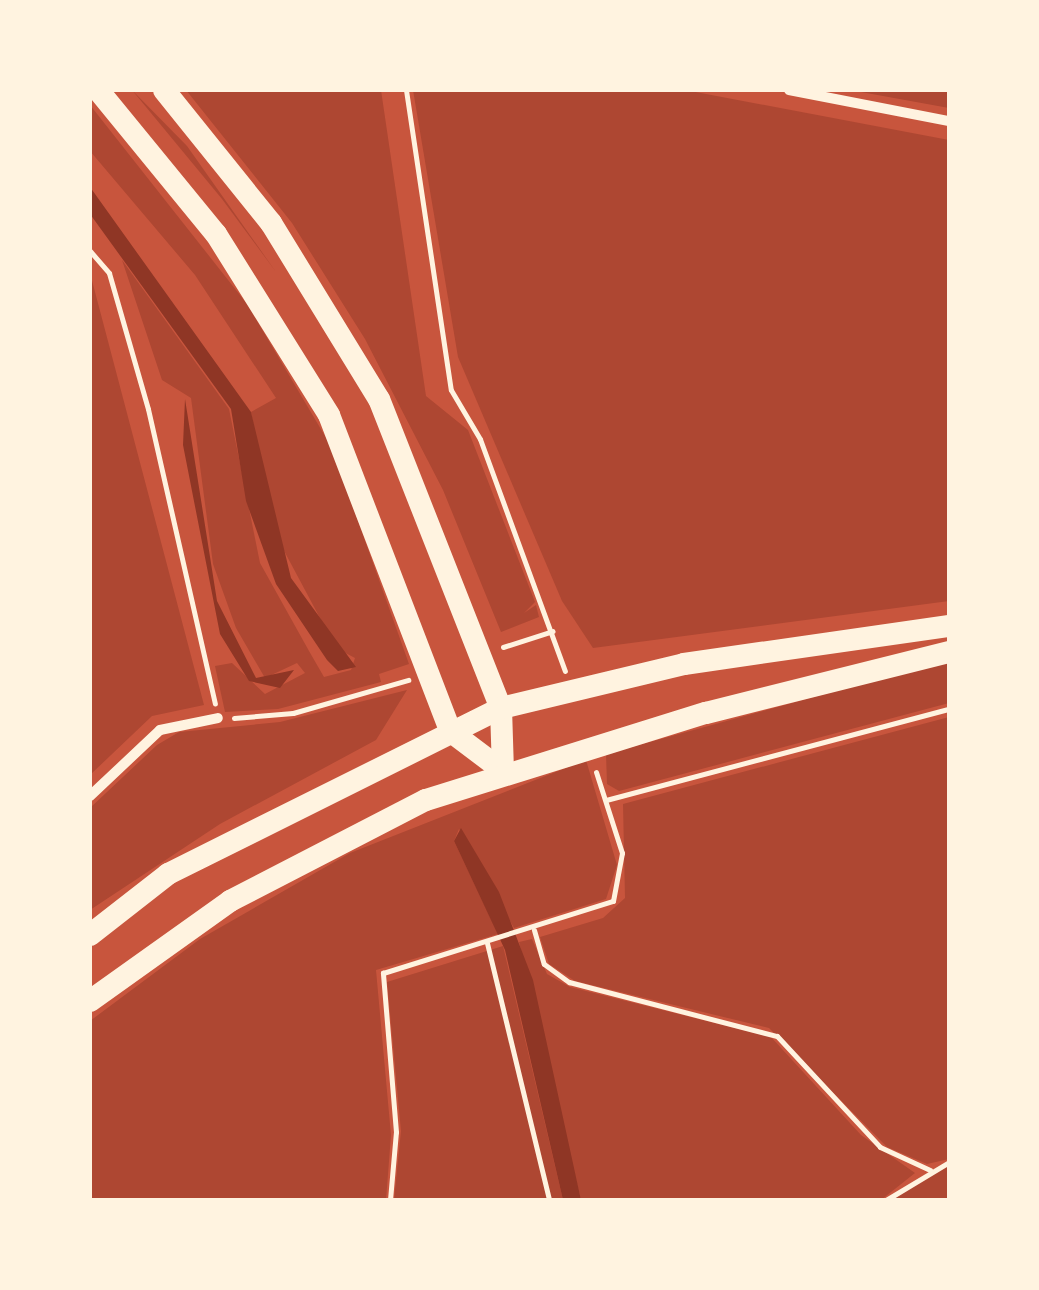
<!DOCTYPE html>
<html>
<head>
<meta charset="utf-8">
<style>
  body { margin:0 }
  #map { position:relative; width:1039px; height:1290px; overflow:hidden; background:#c8553d; font-family:"Noto Sans",sans-serif }
  div>[style] { position:absolute }
  [style*='--x'] { left:calc(var(--x)*1px); top:calc(var(--y)*1px); width:calc(var(--w)*1px); rotate:calc(var(--a)*1deg) }
  .green>* { inset:0; background:#ae4732 }
  .water>* { inset:0; background:#8f3625 }
  .path>* { height:5px; margin:-2.5px; padding:0 2.5px; transform-origin:2.5px; border-radius:2.5px; background:#fff3e0 }
  .minor>* { height:10px; margin:-5px; padding:0 5px; transform-origin:5px; border-radius:5px; background:#fff3e0 }
  .primary>* { height:22px; margin:-11px; padding:0 11px; transform-origin:11px; border-radius:11px; background:#fff3e0 }
  span { translate:-50% -50%; white-space:nowrap; text-align:center; line-height:1.15; -webkit-text-stroke:10px #fff3e0; paint-order:stroke }
  .frame { position:absolute; inset:0; border:92px solid #fff3e0; pointer-events:none }
</style>
</head>
<body>
<div id="map">
  <div class="green">
    <i style="clip-path:polygon(132px 90px,187px 146px,276px 272px,222px 199px)"></i>
    <i style="clip-path:polygon(186px 90px,381px 90px,426px 396px,468px 430px,535px 602px,524px 613px,536px 605px,539px 617px,501px 632px,443px 490px,365px 339px,292px 223px)"></i>
    <i style="clip-path:polygon(413px 90px,685px 90px,949px 140px,949px 601px,593px 648px,562px 601px,458px 357px)"></i>
    <i style="clip-path:polygon(850px 90px,949px 90px,949px 108px)"></i>
    <i style="clip-path:polygon(90px 105px,247px 304px,332px 448px,409px 664px,379px 674px,381px 682px,278px 709px,225px 712px,215px 666px,232px 663px,265px 694px,305px 673px,297px 663px,265px 678px,236px 628px,213px 564px,191px 398px,162px 380px,122px 260px,229px 409px,260px 563px,309px 651px,324px 677px,351px 670px,355px 658px,336px 648px,274px 532px,251px 412px,276px 398px,195px 275px,90px 151px)"></i>
    <i style="clip-path:polygon(90px 273px,204px 705px,152px 716px,90px 775px)"></i>
    <i style="clip-path:polygon(949px 660px,949px 703px,619px 791px,607px 784px,606px 754px)"></i>
    <i style="clip-path:polygon(407px 690px,376px 740px,220px 824px,90px 910px,90px 808px,157px 745px,179px 732px,280px 722px)"></i>
    <i style="clip-path:polygon(949px 717px,949px 1159px,927px 1164px,887px 1147px,769px 1028px,575px 981px,549px 964px,540px 937px,603px 918px,625px 898px,623px 804px)"></i>
    <i style="clip-path:polygon(586px 760px,617px 865px,606px 899px,514px 928px,459px 829px,454px 841px,498px 934px,376px 970px,391px 1135px,386px 1200px,90px 1200px,90px 1021px,200px 939px,350px 853px)"></i>
    <i style="clip-path:polygon(532px 939px,547px 974px,570px 987px,771px 1037px,861px 1135px,915px 1173px,881px 1200px,581px 1200px,519px 942px)"></i>
    <i style="clip-path:polygon(503px 946px,563px 1200px,394px 1200px,401px 1131px,387px 982px)"></i>
    <i style="clip-path:polygon(949px 1166px,949px 1200px,891px 1200px,919px 1181px)"></i>
  </div>
  <div class="water">
    <i style="clip-path:polygon(90px 187px,251px 412px,291px 578px,356px 667px,338px 671px,327px 660px,276px 584px,246px 501px,231px 409px,90px 214px)"></i>
    <i style="clip-path:polygon(185px 399px,217px 601px,256px 678px,294px 670px,280px 688px,249px 681px,220px 634px,183px 445px)"></i>
    <i style="clip-path:polygon(461px 828px,499px 892px,533px 980px,581px 1200px,563px 1200px,505px 950px,454px 841px)"></i>
  </div>
  <div class="path">
    <i style="--x:406;--y:90;--w:303;--a:81.5"></i>
    <i style="--x:451;--y:390;--w:57;--a:59.4"></i>
    <i style="--x:480;--y:439;--w:247;--a:69.9"></i>
    <i style="--x:90;--y:251;--w:29;--a:49"></i>
    <i style="--x:109;--y:273;--w:141;--a:74"></i>
    <i style="--x:148;--y:409;--w:302;--a:77.2"></i>
    <i style="--x:503;--y:647;--w:52;--a:-17.7"></i>
    <i style="--x:234;--y:718;--w:59;--a:-4.8"></i>
    <i style="--x:293;--y:713;--w:120;--a:-16"></i>
    <i style="--x:606;--y:800;--w:355;--a:-14.9"></i>
    <i style="--x:534;--y:930;--w:35;--a:74"></i>
    <i style="--x:544;--y:964;--w:31;--a:36"></i>
    <i style="--x:569;--y:982;--w:215;--a:14.6"></i>
    <i style="--x:777;--y:1036;--w:151;--a:47.1"></i>
    <i style="--x:880;--y:1147;--w:55;--a:24.7"></i>
    <i style="--x:487;--y:943;--w:264;--a:76.4"></i>
    <i style="--x:390;--y:1200;--w:68;--a:-85"></i>
    <i style="--x:396;--y:1132;--w:160;--a:-94.7"></i>
    <i style="--x:383;--y:973;--w:241;--a:-17.4"></i>
    <i style="--x:613;--y:901;--w:49;--a:-79.4"></i>
    <i style="--x:622;--y:853;--w:85;--a:-107.8"></i>
    <i style="--x:886;--y:1200;--w:74;--a:-31.1"></i>
  </div>
  <div class="minor">
    <i style="--x:789;--y:90;--w:163;--a:11"></i>
    <i style="--x:90;--y:796;--w:96;--a:-43.3"></i>
    <i style="--x:160;--y:730;--w:59;--a:-11.7"></i>
  </div>
  <div class="primary">
    <i style="--x:98;--y:90;--w:186;--a:50.7"></i>
    <i style="--x:216;--y:234;--w:213;--a:58"></i>
    <i style="--x:329;--y:415;--w:338;--a:69"></i>
    <i style="--x:450;--y:731;--w:66;--a:37"></i>
    <i style="--x:164;--y:90;--w:171;--a:51.2"></i>
    <i style="--x:271;--y:223;--w:206;--a:58.5"></i>
    <i style="--x:379;--y:399;--w:332;--a:68.5"></i>
    <i style="--x:501;--y:708;--w:63;--a:88.2"></i>
    <i style="--x:90;--y:935;--w:99;--a:-38"></i>
    <i style="--x:168;--y:874;--w:372;--a:-26.5"></i>
    <i style="--x:501;--y:708;--w:188;--a:-13.5"></i>
    <i style="--x:684;--y:664;--w:268;--a:-8.2"></i>
    <i style="--x:90;--y:1001;--w:172;--a:-35.5"></i>
    <i style="--x:230;--y:901;--w:220;--a:-27.3"></i>
    <i style="--x:426;--y:800;--w:293;--a:-17.3"></i>
    <i style="--x:706;--y:713;--w:251;--a:-14.1"></i>
  </div>
  <div class="frame"></div>
</div>
</body>
</html>
